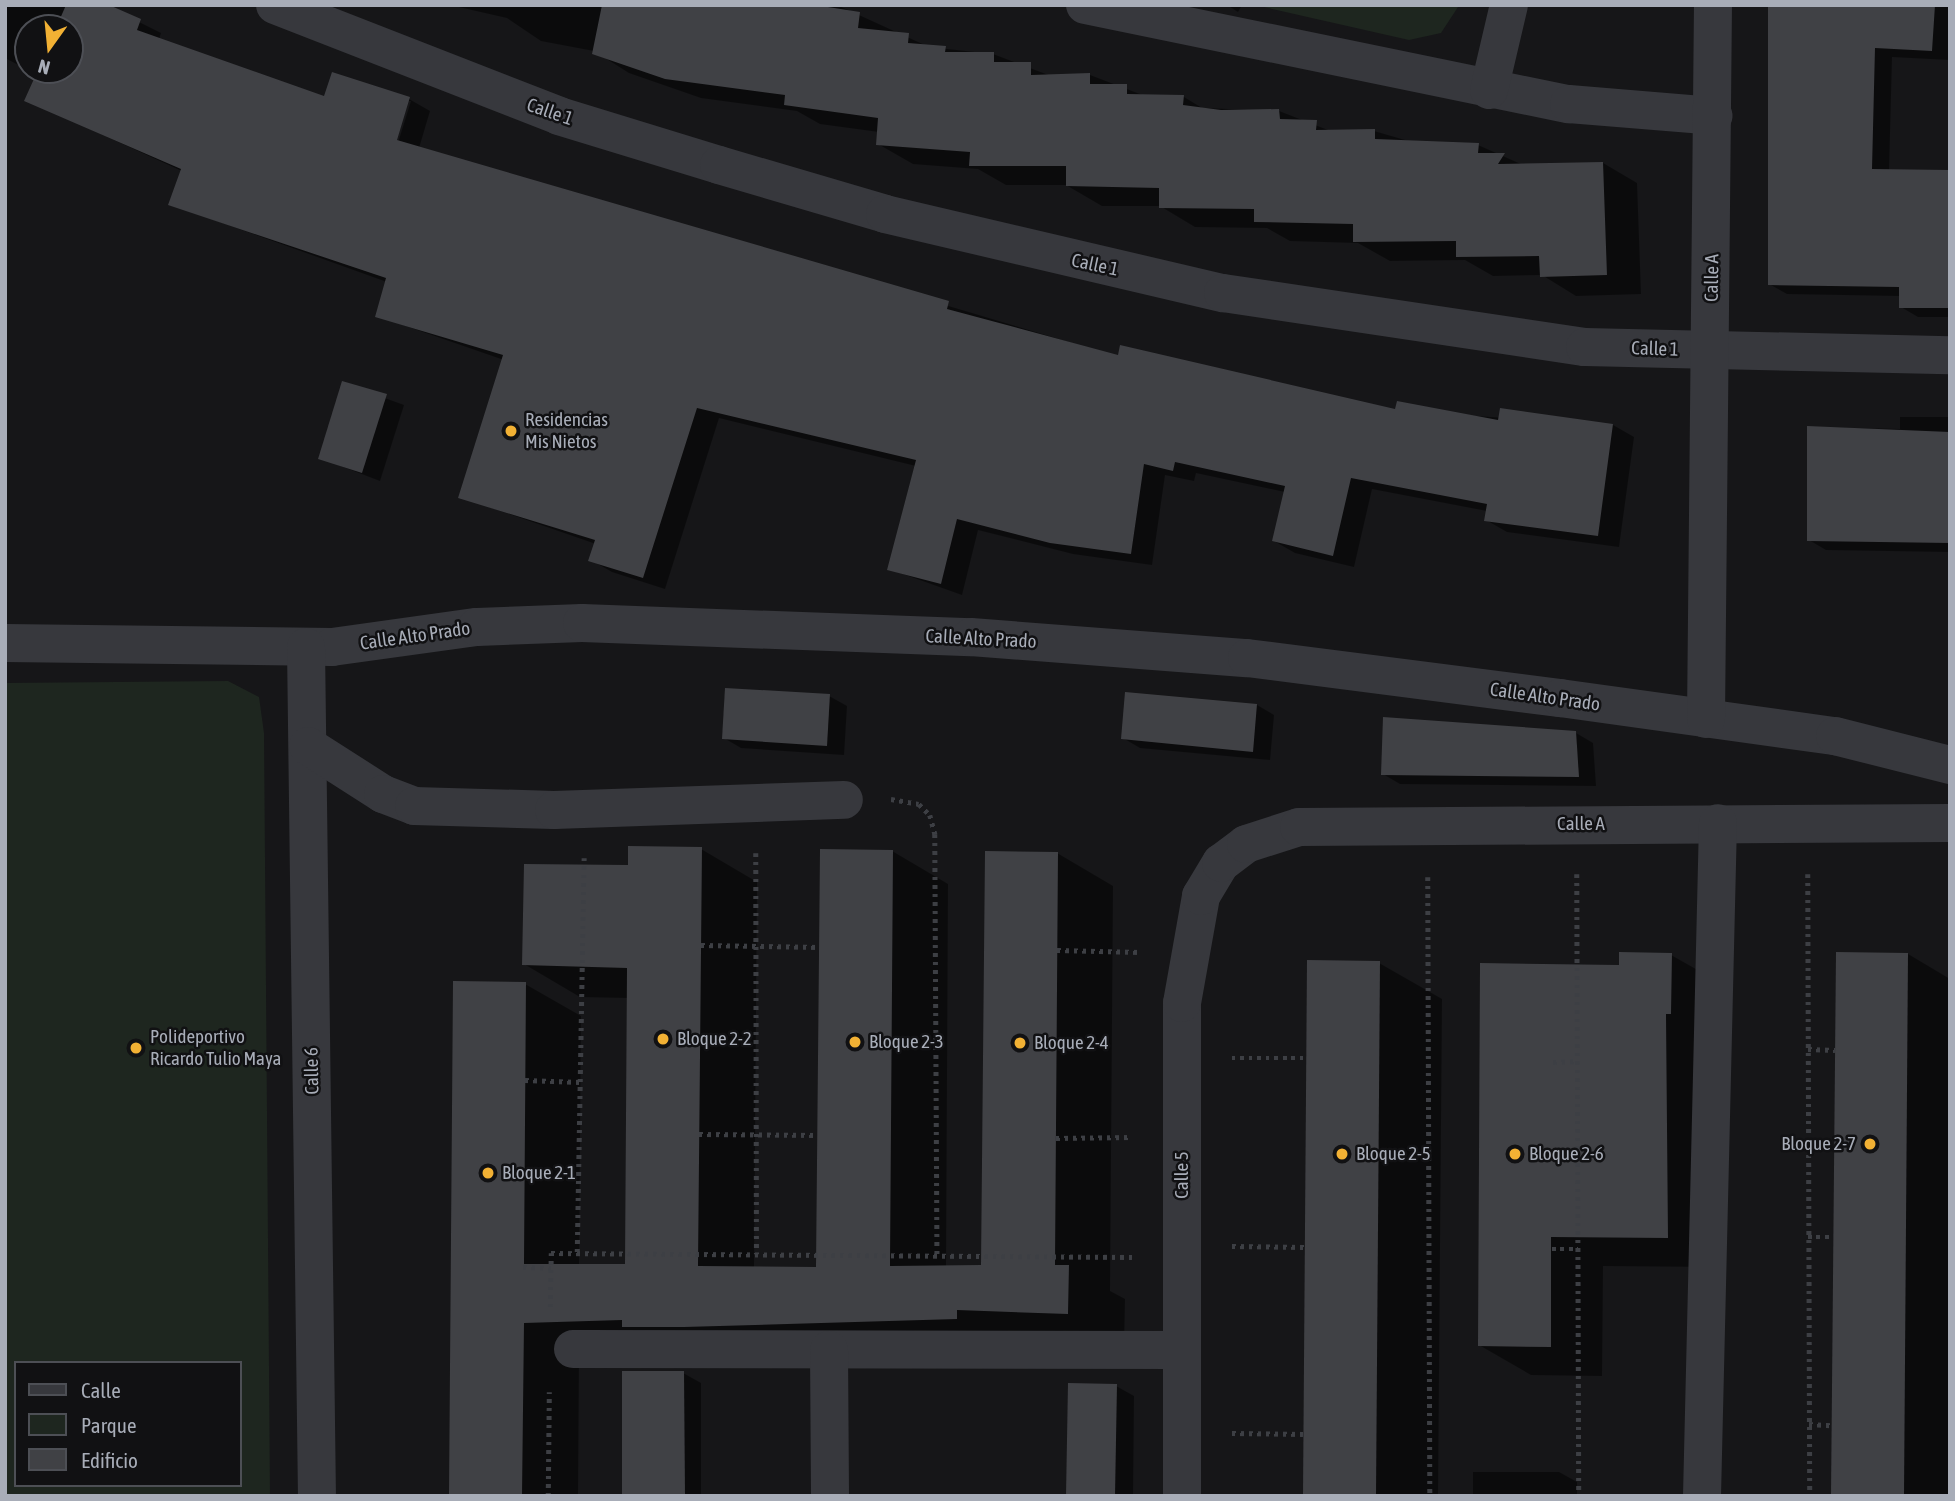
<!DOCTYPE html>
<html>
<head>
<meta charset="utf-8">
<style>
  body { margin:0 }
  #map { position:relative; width:1955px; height:1501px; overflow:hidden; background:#161618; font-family:"Asap Condensed",sans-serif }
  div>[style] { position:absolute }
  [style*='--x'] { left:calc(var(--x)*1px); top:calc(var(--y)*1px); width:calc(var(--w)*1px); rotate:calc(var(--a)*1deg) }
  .green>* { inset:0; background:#1e261f }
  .shadow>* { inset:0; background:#0007 }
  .building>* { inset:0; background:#404145 }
  .path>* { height:4.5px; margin-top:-2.25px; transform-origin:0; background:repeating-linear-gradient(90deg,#3d3f44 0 3.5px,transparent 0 8.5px) }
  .minor>* { height:38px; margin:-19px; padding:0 19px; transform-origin:19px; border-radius:19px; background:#37383d }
  .dots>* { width:19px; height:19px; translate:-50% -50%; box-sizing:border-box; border:4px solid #111113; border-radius:50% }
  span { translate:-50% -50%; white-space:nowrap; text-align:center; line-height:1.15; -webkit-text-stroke:5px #111113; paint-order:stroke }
  .street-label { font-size:19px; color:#a8adb8 }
  .poi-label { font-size:19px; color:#a8adb8 }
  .left { translate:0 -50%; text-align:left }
  .right { translate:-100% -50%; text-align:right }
  .frame { position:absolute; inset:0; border:7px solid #a8adb8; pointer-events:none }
  .legend { position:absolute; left:14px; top:1361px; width:228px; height:126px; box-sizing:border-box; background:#111113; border:2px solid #4d4f55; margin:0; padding:9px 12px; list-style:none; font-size:21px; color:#a8adb8 }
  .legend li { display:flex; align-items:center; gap:14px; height:35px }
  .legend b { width:35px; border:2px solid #4d4f55 }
  .north { position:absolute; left:14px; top:14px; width:70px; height:70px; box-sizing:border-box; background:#111113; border:2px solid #4d4f55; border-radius:50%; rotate:195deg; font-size:19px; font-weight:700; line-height:28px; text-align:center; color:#a8adb8 }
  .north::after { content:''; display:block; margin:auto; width:24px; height:32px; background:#f2b134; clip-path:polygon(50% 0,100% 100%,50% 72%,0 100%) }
</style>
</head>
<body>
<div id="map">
  <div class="green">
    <i style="clip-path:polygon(1255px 5px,1458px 5px,1458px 7px,1441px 33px,1409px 40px)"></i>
    <i style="clip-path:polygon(evenodd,228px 681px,259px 697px,264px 733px,270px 1496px,5px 1496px,5px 683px,228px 681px,16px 1363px,240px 1363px,240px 1485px,16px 1485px,16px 1363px)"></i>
  </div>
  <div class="shadow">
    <i style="clip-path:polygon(evenodd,5px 5px,105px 5px,161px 33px,159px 39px,325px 99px,409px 99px,430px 111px,419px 148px,1119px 357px,1397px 411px,1613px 425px,1634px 437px,1619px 547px,1507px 532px,1486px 520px,1487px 511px,1372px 489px,1354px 567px,1295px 553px,1274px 541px,1285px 492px,1196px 473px,1194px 481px,1165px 475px,1152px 565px,1073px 554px,978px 530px,962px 595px,889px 569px,916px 466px,719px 418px,665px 589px,612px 572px,591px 560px,596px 544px,460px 497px,504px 360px,377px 316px,387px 282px,170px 204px,182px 171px,26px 100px,38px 75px,29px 70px,70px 70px,70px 28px,28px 28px,28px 70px,5px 58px,5px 5px,407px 101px,411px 101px,396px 149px,392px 148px,407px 101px)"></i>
    <i style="clip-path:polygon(450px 5px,837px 5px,929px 47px,993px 54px,1051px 76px,1090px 75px,1145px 96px,1184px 97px,1202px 108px,1279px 111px,1333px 132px,1374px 131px,1422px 145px,1478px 145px,1523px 165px,1603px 163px,1637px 183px,1641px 294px,1576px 296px,1542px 275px,1493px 276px,1465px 260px,1390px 261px,1358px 243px,1290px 241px,1267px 228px,1195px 227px,1160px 206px,1102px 206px,1066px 185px,1006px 185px,978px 169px,913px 164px,878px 144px,879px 132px,820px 124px,797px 111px,701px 98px,629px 73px,594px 51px,541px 41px,507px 18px)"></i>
    <i style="clip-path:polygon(1227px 5px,1242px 5px,1238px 12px)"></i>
    <i style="clip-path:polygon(1770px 5px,1950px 5px,1950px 60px,1892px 57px,1889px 171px,1950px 171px,1950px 317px,1918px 317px,1901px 307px,1900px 296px,1787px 294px,1769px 284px)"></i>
    <i style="clip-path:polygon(343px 383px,404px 405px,380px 481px,320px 458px)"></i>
    <i style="clip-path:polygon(1900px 417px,1950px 417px,1950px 552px,1826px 550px,1809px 540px,1809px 427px,1900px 429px)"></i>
    <i style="clip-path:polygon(829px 696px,847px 706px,844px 755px,741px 748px,724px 738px)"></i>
    <i style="clip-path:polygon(1257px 705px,1274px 715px,1270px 760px,1140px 748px,1123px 738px)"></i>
    <i style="clip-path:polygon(1384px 719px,1576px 733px,1593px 743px,1596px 786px,1400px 784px,1383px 774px)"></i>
    <i style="clip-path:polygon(701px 849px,757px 882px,754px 1268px,818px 1269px,892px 851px,948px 884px,946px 1267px,983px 1267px,1057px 853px,1113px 886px,1110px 1291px,1125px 1299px,1124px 1345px,579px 1354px,578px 1496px,450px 1496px,525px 984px,581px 1016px,579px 1266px,627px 1266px,629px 998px,580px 997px,524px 964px,630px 867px)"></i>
    <i style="clip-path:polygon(1908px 954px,1950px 979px,1950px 1496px,1833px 1496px)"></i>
    <i style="clip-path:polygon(1671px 955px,1724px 985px,1720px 1267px,1603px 1266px,1602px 1376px,1531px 1375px,1479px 1345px)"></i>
    <i style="clip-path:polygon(1379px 963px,1442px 999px,1438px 1496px,1304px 1496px)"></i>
    <i style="clip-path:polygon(683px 1373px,701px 1383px,701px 1496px,624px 1496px)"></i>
    <i style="clip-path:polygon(1116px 1386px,1134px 1396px,1133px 1496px,1068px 1496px)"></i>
    <i style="clip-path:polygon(1473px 1472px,1559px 1472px,1577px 1482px,1577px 1496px,1473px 1496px)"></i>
  </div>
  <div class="building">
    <i style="clip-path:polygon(66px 5px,109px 5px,141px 19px,137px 30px,324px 96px,332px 72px,410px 97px,397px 140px,949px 301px,947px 309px,1118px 355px,1120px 345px,1395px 409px,1397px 401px,1498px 420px,1500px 408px,1613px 424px,1598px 536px,1484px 521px,1487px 504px,1351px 478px,1333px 556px,1272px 541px,1285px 486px,1175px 462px,1173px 471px,1144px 464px,1131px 554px,1050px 543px,957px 519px,941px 584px,887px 570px,916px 460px,697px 408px,643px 578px,588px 561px,595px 540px,458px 498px,503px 355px,375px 317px,386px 278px,168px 205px,181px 169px,24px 101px,38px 70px,70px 70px,70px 28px,56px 28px)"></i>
    <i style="clip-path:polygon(602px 5px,815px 5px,860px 12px,858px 28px,909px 33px,908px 43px,946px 46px,945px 52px,994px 52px,994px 62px,1031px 62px,1031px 75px,1090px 73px,1090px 84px,1127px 84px,1127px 94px,1184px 95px,1183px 105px,1221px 110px,1279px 109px,1280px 119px,1317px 120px,1316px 130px,1375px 129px,1375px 139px,1479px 143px,1478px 153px,1505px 153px,1498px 164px,1603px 162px,1607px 275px,1540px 277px,1539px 256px,1456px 257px,1456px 241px,1353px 242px,1353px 224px,1254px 222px,1254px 209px,1159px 208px,1159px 188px,1066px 186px,1066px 166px,969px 166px,970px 152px,876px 145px,878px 118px,784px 105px,785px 95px,665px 79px,592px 54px)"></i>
    <i style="clip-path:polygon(1768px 5px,1935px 5px,1932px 51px,1875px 48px,1872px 169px,1950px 170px,1950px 308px,1899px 308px,1899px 287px,1768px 285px)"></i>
    <i style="clip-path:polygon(342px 381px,387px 394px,362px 473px,318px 459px)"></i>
    <i style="clip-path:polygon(1807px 426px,1950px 432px,1950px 543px,1807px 541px)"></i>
    <i style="clip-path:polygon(725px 688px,830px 694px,827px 746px,722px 739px)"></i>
    <i style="clip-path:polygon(1125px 692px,1257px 704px,1253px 752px,1121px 739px)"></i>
    <i style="clip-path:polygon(1383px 717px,1576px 731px,1579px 777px,1381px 775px)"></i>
    <i style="clip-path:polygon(628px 846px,702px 847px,698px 1266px,816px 1267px,820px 849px,893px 850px,890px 1266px,981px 1265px,985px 851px,1058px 852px,1055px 1265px,1069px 1265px,1068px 1314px,957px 1310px,957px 1319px,684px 1327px,622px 1327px,622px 1320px,524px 1323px,522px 1496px,449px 1496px,453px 981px,526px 982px,524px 1264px,625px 1264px,627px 968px,522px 965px,524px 864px,628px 865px)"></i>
    <i style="clip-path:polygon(1619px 952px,1672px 953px,1671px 1014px,1666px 1014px,1668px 1238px,1551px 1237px,1551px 1347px,1478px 1346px,1480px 963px,1619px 965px)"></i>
    <i style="clip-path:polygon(1836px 952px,1908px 953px,1904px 1496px,1831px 1496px)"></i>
    <i style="clip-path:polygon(1307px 960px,1380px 961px,1376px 1496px,1303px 1496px)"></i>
    <i style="clip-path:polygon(622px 1371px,684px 1371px,685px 1496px,622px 1496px)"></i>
    <i style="clip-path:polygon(1068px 1383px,1117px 1384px,1115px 1496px,1066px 1496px)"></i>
  </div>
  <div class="path">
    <i style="--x:891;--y:799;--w:28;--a:10"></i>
    <i style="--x:919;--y:804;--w:16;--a:45"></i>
    <i style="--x:930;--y:815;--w:20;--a:75"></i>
    <i style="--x:935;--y:834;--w:421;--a:89.7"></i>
    <i style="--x:756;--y:853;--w:401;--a:89.9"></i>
    <i style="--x:1577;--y:874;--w:622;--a:89.82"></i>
    <i style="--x:1808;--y:874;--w:622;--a:89.82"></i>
    <i style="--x:1428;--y:877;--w:619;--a:89.81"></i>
    <i style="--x:701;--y:945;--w:118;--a:1"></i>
    <i style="--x:1057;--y:950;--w:83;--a:1.4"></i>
    <i style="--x:1808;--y:1049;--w:27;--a:2"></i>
    <i style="--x:1232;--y:1058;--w:74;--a:0"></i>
    <i style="--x:1553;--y:1062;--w:24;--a:-2"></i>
    <i style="--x:525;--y:1080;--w:55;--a:2.1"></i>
    <i style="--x:699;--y:1134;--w:118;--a:0.5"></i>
    <i style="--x:1056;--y:1138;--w:76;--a:-0.8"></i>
    <i style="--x:1808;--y:1237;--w:25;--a:0"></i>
    <i style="--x:1232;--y:1246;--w:72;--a:0.8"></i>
    <i style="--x:1552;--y:1249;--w:26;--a:0"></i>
    <i style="--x:577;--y:1252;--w:394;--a:-89"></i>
    <i style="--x:523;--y:1267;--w:28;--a:2"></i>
    <i style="--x:550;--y:1307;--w:54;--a:-88.9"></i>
    <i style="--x:551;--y:1253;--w:581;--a:0.39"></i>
    <i style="--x:1809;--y:1424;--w:22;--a:3"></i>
    <i style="--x:1232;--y:1433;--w:71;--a:0.8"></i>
    <i style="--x:548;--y:1496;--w:104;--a:-89.4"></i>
  </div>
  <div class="minor">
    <i style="--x:275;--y:5;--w:305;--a:21.3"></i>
    <i style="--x:559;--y:116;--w:167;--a:17"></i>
    <i style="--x:719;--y:165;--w:173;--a:16.4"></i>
    <i style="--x:885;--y:214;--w:347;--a:13.2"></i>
    <i style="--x:1223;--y:293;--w:366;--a:8.5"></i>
    <i style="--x:1585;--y:347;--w:365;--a:1.3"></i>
    <i style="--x:1085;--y:5;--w:494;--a:11.6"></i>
    <i style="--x:1569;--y:104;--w:145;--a:4.7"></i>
    <i style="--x:1489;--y:90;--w:87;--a:-76.8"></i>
    <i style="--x:5;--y:643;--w:327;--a:0.7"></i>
    <i style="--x:332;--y:647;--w:146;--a:-7.9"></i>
    <i style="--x:477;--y:627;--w:105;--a:-2.2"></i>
    <i style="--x:582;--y:623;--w:389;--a:2.1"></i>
    <i style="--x:971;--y:637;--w:277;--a:4.4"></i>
    <i style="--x:1247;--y:658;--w:316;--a:7.3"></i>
    <i style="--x:1560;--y:698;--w:278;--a:7.9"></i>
    <i style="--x:1835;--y:736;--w:119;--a:14.2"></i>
    <i style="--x:306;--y:647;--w:849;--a:89.26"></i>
    <i style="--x:1706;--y:719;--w:714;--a:-89.44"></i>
    <i style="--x:308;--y:746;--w:89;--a:32.6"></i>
    <i style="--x:383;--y:794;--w:33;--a:21"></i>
    <i style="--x:414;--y:806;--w:140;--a:1.6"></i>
    <i style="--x:554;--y:810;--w:290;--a:-2"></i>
    <i style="--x:573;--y:1349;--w:609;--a:0.09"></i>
    <i style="--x:829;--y:1350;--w:146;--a:89.6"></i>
    <i style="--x:1182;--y:1496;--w:493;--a:-90"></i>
    <i style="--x:1182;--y:1003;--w:109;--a:-79.9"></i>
    <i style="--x:1201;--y:896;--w:39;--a:-59"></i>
    <i style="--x:1221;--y:863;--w:31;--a:-37"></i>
    <i style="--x:1246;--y:844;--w:56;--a:-17.8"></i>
    <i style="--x:1299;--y:827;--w:651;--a:-0.35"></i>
    <i style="--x:1702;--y:1496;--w:673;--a:-88.64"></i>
  </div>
  <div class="dots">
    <i style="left:511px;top:431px;background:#f2b134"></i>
    <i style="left:663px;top:1039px;background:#f2b134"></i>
    <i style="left:855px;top:1042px;background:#f2b134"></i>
    <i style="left:1020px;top:1043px;background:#f2b134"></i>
    <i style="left:136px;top:1048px;background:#f2b134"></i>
    <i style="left:1870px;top:1144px;background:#f2b134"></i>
    <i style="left:1342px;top:1154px;background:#f2b134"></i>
    <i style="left:1515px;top:1154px;background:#f2b134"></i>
    <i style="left:488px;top:1173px;background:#f2b134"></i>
  </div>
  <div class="street-label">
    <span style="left:550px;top:112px;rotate:19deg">Calle 1</span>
    <span style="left:1095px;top:265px;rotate:12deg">Calle 1</span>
    <span style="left:1712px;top:278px;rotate:-89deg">Calle A</span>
    <span style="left:1655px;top:349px;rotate:2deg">Calle 1</span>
    <span style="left:415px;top:636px;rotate:-8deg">Calle Alto Prado</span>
    <span style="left:981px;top:639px;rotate:3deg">Calle Alto Prado</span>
    <span style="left:1545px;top:697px;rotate:8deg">Calle Alto Prado</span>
    <span style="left:1581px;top:824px">Calle A</span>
    <span style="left:312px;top:1071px;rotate:-91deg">Calle 6</span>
    <span style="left:1182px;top:1175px;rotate:-90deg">Calle 5</span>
  </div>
  <div class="poi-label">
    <span class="left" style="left:525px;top:431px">Residencias<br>Mis Nietos</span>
    <span class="left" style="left:150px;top:1048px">Polideportivo<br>Ricardo Tulio Maya</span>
    <span class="left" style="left:677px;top:1039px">Bloque 2-2</span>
    <span class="left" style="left:869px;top:1042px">Bloque 2-3</span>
    <span class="left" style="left:1034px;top:1043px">Bloque 2-4</span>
    <span class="right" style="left:1856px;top:1144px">Bloque 2-7</span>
    <span class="left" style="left:1356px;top:1154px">Bloque 2-5</span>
    <span class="left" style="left:1529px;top:1154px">Bloque 2-6</span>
    <span class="left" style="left:502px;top:1173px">Bloque 2-1</span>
  </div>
  <div class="frame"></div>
  <ul class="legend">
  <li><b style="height:9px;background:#37383d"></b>Calle</li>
  <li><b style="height:19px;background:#1e261f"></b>Parque</li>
  <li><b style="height:19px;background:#404145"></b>Edificio</li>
  </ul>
  <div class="north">N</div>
</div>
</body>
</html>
